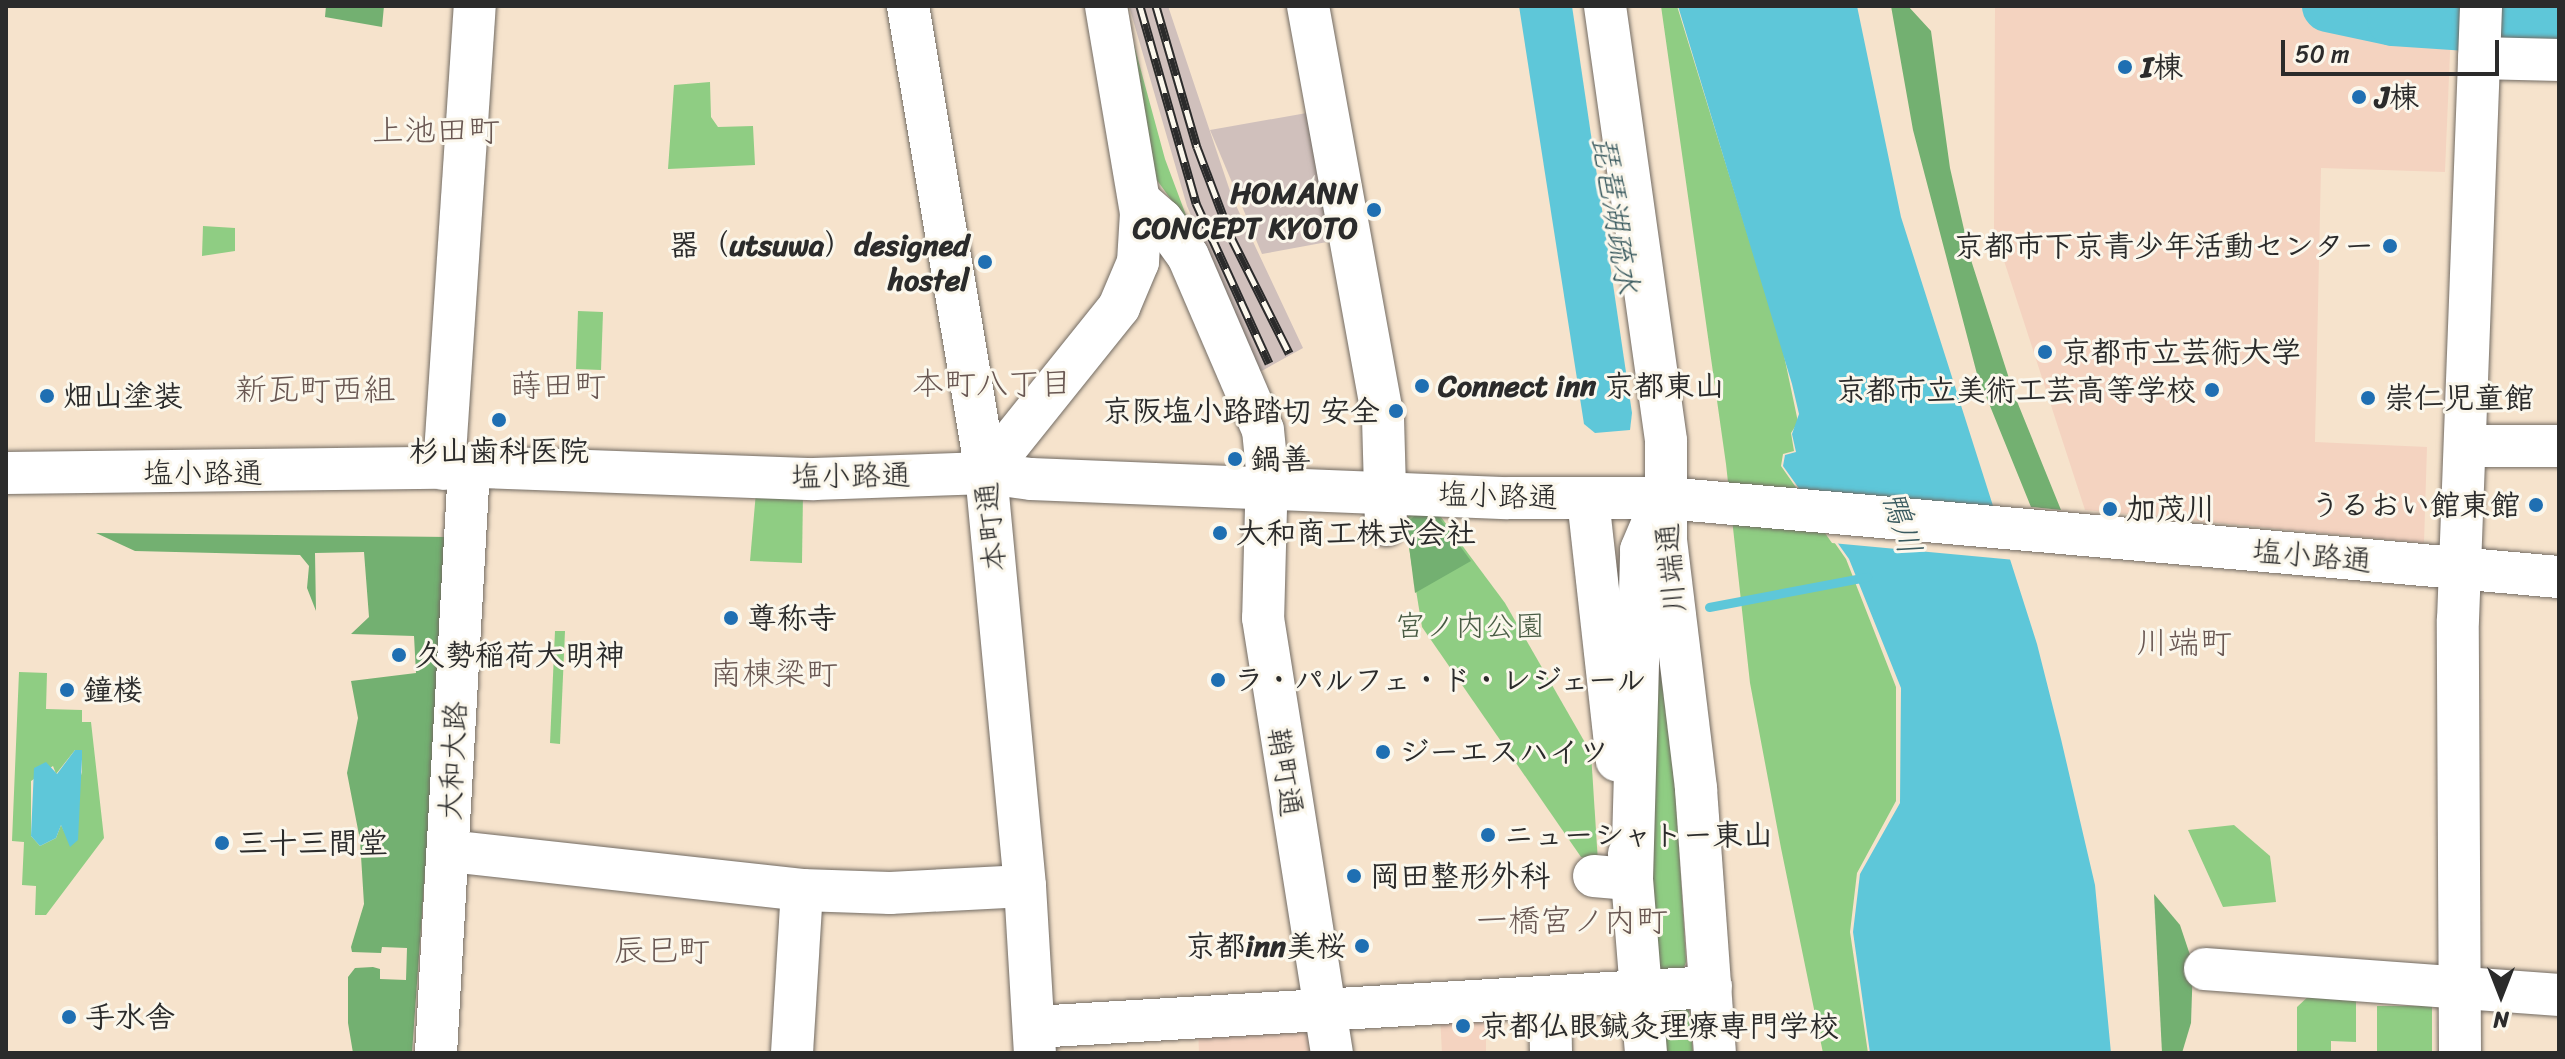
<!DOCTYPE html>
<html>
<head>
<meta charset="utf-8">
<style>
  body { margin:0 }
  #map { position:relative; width:2565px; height:1059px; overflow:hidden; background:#f6e3cc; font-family:Sriracha,"Klee One",sans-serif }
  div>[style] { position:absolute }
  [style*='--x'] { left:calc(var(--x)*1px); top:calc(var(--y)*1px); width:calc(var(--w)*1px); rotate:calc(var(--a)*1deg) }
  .built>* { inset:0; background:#f4d3c0 }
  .industrial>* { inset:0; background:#d0c0bc }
  .green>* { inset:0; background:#8fcd83 }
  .forest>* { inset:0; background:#73b071 }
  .water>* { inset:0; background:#5ec7d9 }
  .pier>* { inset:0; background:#f6e3cc }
  .stream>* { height:9px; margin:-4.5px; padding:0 4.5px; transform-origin:4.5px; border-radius:4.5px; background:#5ec7d9 }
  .river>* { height:52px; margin:-26px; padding:0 26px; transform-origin:26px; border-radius:26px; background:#5ec7d9 }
  .roads { filter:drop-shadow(0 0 2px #726b63) drop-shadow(0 0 2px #726b63) }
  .minor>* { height:42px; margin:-21px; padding:0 21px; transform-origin:21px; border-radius:21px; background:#fff }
  .rail>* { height:9px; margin-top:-4.5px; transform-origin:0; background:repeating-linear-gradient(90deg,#fbf7ec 0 18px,#2b2b2b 0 36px); box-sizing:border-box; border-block:2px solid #2b2b2b }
  .dots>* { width:22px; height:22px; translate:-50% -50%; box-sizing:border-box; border:4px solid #fbf7ec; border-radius:50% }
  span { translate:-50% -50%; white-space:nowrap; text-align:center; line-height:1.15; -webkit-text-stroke:6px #fbf7ec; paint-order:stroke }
  .poi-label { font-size:30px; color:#2b2b2b; font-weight:700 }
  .left { translate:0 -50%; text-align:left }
  .right { translate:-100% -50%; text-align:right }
  .street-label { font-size:30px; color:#2b2b2b }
  .park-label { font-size:30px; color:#495c45 }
  .neighbourhood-label { font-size:32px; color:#695752 }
  .water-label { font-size:32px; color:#3a5a5f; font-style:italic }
  .frame { position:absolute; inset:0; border:8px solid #2b2b2b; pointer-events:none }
  .north { position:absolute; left:2461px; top:955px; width:80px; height:80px; -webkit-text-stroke:6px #fbf7ec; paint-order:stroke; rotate:180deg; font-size:22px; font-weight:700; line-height:32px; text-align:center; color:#2b2b2b }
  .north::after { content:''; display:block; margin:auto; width:28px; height:36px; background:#2b2b2b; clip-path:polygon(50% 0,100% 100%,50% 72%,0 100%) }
  .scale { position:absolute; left:2281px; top:40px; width:218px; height:36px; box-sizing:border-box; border:4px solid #2b2b2b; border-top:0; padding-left:10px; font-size:24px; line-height:28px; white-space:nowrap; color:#2b2b2b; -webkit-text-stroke:6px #fbf7ec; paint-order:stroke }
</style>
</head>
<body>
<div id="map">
  <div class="built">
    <i style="clip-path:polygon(1995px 6px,2452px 6px,2445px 172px,2321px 168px,2315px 442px,2427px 447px,2424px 543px,2085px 510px,1994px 230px)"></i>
    <i style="clip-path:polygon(1440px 1015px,1486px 1015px,1486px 1053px,1442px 1053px)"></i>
    <i style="clip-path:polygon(1316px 1022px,1321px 1053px,1199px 1053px,1198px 1027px)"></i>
  </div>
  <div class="industrial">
    <i style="clip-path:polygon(1129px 6px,1168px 6px,1232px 197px,1303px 348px,1258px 373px,1187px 206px)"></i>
    <i style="clip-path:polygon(1318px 111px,1338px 240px,1262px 254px,1210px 130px)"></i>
  </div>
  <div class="green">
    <i style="clip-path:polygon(1661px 6px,1677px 6px,1782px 346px,1798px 422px,1791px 433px,1794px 451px,1783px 454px,1781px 466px,1846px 559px,1896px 687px,1896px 801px,1857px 873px,1850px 932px,1868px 1053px,1823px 1053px,1781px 848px,1750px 683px,1726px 464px)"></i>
    <i style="clip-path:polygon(1133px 41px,1165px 159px,1190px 226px,1154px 176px)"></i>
    <i style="clip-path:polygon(710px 82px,711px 117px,718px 127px,753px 126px,755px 165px,668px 169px,674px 85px)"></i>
    <i style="clip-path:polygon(203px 226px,235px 228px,235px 251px,202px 256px)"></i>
    <i style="clip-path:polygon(578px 311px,603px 312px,601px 370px,576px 369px)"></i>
    <i style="clip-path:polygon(756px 492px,803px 493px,802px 563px,750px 561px)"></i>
    <i style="clip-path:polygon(1410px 513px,1438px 513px,1505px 603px,1591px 753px,1598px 862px,1581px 857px,1422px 627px,1405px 523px)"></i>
    <i style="clip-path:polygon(555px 631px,565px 631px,560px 744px,550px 743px)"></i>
    <i style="clip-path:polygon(1658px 640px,1673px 749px,1686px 962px,1683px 970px,1656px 976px,1643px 862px)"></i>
    <i style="clip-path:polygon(evenodd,19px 672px,47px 673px,46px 709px,82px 710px,82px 722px,91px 722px,104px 838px,46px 915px,35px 915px,36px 886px,22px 885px,24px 842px,12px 841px,19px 672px,75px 750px,82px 750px,82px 772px,64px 831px,61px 825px,56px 838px,40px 846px,31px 836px,31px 781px,53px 766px,56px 774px,75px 750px)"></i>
    <i style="clip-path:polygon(2234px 825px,2270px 856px,2276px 902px,2223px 907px,2188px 830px)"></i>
    <i style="clip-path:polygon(2312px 993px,2356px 997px,2356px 1042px,2331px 1041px,2331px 1053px,2297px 1053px,2297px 1007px)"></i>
    <i style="clip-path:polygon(1676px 1003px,1689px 1010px,1693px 1053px,1657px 1053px,1664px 1005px)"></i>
    <i style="clip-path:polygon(2377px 1006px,2432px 1006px,2432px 1053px,2377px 1053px)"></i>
  </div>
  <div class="forest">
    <i style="clip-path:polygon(326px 6px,384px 6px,382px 27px,325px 17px)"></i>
    <i style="clip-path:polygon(1891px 6px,1908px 6px,1931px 31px,1950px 168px,1971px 260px,2014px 394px,2061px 510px,2031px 507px,1977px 374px,1913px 130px)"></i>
    <i style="clip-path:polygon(1417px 514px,1438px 516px,1471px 561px,1415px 593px,1406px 523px)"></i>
    <i style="clip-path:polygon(96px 533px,449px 537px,412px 1053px,353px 1053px,348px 1023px,348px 977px,355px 968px,373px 967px,380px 969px,380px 979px,406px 980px,407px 948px,382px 947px,381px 953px,352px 952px,351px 947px,364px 904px,360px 840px,347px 773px,358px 718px,351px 681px,416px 673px,414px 636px,351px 634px,369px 617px,364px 552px,315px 553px,316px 611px,307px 588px,309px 566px,300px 555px,135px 551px)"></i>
    <i style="clip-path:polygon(2154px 894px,2180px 925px,2193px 964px,2191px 1023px,2182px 1053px,2162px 1053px)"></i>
  </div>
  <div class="water">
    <i style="clip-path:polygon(1519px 6px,1572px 6px,1632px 413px,1630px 430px,1595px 433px,1584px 424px)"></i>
    <i style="clip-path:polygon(1678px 6px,1857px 6px,1901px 217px,2037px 644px,2061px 739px,2095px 885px,2111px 1053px,1870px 1053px,1853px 932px,1860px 874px,1900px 803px,1901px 688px,1849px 559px,1783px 466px,1785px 455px,1796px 452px,1792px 434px,1799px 414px,1792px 384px)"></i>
    <i style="clip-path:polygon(75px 750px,82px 750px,82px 759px,78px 840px,70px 847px,61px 825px,56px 838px,40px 846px,31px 836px,34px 768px,46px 762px,57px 774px)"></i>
  </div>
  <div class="pier">
    <i style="clip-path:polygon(1794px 489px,1999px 508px,2015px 560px,1832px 543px)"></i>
  </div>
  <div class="stream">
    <i style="--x:1709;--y:607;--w:161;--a:-10.8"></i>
  </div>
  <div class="river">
    <i style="--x:2328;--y:6;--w:66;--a:12.2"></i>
    <i style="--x:2393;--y:20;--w:166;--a:3.8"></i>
  </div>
  <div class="roads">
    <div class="minor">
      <i style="--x:908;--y:6;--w:473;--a:80.5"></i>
      <i style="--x:986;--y:473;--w:415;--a:84.6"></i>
      <i style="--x:1025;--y:886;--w:167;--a:86.6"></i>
      <i style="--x:1308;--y:6;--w:419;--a:79.7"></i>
      <i style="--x:1383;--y:418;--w:107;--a:88.4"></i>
      <i style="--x:1605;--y:6;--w:439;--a:82"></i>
      <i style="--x:1666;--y:441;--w:99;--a:90"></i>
      <i style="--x:1666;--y:540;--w:251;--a:83.1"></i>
      <i style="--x:1696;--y:789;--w:265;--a:85.9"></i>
      <i style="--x:2479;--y:58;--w:80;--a:1.4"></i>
      <i style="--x:1140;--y:201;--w:29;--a:41"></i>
      <i style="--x:1162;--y:220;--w:44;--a:54.2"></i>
      <i style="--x:1188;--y:256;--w:189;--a:66.7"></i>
      <i style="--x:1263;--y:430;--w:40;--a:84.3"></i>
      <i style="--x:1267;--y:470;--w:148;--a:91.5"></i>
      <i style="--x:1263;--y:618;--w:440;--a:81"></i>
      <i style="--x:2466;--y:446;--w:93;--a:0"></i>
      <i style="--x:444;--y:469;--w:464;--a:-86.2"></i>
      <i style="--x:6;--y:473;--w:474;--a:-0.7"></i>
      <i style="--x:480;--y:467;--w:334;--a:2.1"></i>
      <i style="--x:814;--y:479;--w:172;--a:-2"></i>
      <i style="--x:986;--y:473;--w:45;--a:7.6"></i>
      <i style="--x:1031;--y:479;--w:477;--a:2.3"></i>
      <i style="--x:1508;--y:498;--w:158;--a:0"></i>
      <i style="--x:1666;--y:498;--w:896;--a:5.06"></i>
      <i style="--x:986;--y:473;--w:213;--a:-51.3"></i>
      <i style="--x:1119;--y:307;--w:49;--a:-67.1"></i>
      <i style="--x:1138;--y:262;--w:49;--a:-86.5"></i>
      <i style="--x:1141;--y:213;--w:210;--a:-99.6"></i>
      <i style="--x:1588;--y:499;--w:263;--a:83.7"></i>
      <i style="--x:449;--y:851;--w:355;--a:6.3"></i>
      <i style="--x:802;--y:890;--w:88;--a:2"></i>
      <i style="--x:890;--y:893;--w:135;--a:-3"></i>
      <i style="--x:1594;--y:876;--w:38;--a:5"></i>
      <i style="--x:1632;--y:879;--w:25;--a:-97"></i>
      <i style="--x:2205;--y:969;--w:355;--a:4.2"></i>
      <i style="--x:1550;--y:1000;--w:53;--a:88.9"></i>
      <i style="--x:1034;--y:1027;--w:678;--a:-3.38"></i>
      <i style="--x:436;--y:1053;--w:586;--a:-86.77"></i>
      <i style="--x:792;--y:1053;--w:163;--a:-86.5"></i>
      <i style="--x:1646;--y:1053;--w:175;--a:-94.6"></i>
      <i style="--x:1632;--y:879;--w:329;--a:-88.4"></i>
      <i style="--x:1641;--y:550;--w:28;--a:-67"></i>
      <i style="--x:2460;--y:1053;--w:433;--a:-90.3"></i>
      <i style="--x:2458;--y:620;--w:614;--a:-87.85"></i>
    </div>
  </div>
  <div class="rail">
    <i style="--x:1140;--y:6;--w:205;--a:74.1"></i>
    <i style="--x:1196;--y:203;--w:176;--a:65.5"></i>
    <i style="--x:1156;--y:6;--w:147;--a:73.8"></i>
    <i style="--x:1197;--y:147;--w:96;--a:69.3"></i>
    <i style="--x:1231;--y:237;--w:130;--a:63.4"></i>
  </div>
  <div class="dots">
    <i style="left:2125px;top:67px;background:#1f6fb2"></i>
    <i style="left:2359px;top:97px;background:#1f6fb2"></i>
    <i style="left:1374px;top:210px;background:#1f6fb2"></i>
    <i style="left:2390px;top:246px;background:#1f6fb2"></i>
    <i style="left:985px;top:262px;background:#1f6fb2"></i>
    <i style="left:2045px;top:352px;background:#1f6fb2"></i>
    <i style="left:1422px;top:386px;background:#1f6fb2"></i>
    <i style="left:2212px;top:390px;background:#1f6fb2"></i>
    <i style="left:47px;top:396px;background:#1f6fb2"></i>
    <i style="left:2368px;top:398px;background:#1f6fb2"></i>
    <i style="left:1396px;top:411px;background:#1f6fb2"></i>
    <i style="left:499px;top:420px;background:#1f6fb2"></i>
    <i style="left:1235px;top:459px;background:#1f6fb2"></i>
    <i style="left:2536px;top:505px;background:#1f6fb2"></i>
    <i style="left:2110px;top:509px;background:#1f6fb2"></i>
    <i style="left:1220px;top:533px;background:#1f6fb2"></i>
    <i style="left:731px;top:618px;background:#1f6fb2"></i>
    <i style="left:399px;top:655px;background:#1f6fb2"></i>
    <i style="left:1218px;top:680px;background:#1f6fb2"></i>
    <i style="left:67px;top:690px;background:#1f6fb2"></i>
    <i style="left:1383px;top:752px;background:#1f6fb2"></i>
    <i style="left:1488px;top:835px;background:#1f6fb2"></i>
    <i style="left:222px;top:843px;background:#1f6fb2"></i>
    <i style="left:1354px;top:876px;background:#1f6fb2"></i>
    <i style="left:1362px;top:946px;background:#1f6fb2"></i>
    <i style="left:69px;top:1017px;background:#1f6fb2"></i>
    <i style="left:1463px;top:1026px;background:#1f6fb2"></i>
  </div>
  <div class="poi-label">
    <span class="left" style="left:2141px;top:67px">I棟</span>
    <span class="left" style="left:2375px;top:97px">J棟</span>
    <span class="right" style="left:1358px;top:210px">HOMANN<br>CONCEPT KYOTO</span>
    <span class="right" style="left:969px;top:262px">器（utsuwa）designed<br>hostel</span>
    <span class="right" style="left:2374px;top:246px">京都市下京青少年活動センター</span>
    <span class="left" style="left:2061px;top:352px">京都市立芸術大学</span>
    <span class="left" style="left:1438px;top:386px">Connect inn 京都東山</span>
    <span class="right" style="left:2196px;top:390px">京都市立美術工芸高等学校</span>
    <span class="left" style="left:63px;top:396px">畑山塗装</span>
    <span class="left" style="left:2384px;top:398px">崇仁児童館</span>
    <span class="right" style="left:1380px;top:411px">京阪塩小路踏切 安全</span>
    <span style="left:499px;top:451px">杉山歯科医院</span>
    <span class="left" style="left:1251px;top:459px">鍋善</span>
    <span class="right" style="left:2520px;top:505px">うるおい館東館</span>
    <span class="left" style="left:2126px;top:509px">加茂川</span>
    <span class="left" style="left:1236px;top:533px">大和商工株式会社</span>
    <span class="left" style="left:747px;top:618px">尊称寺</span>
    <span class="left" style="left:415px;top:655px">久勢稲荷大明神</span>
    <span class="left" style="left:1234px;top:680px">ラ・パルフェ・ド・レジェール</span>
    <span class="left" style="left:83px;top:690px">鐘楼</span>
    <span class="left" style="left:1399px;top:752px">ジーエスハイツ</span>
    <span class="left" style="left:1504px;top:835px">ニューシャトー東山</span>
    <span class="left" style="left:238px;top:843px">三十三間堂</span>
    <span class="left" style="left:1370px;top:876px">岡田整形外科</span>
    <span class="right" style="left:1346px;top:946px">京都inn美桜</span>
    <span class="left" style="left:85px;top:1017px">手水舎</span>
    <span class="left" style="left:1479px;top:1026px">京都仏眼鍼灸理療専門学校</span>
  </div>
  <div class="street-label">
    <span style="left:203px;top:473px">塩小路通</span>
    <span style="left:851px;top:476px;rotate:-1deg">塩小路通</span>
    <span style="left:1498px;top:496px;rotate:2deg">塩小路通</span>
    <span style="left:991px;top:527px;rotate:-96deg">本町通</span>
    <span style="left:2312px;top:556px;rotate:5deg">塩小路通</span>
    <span style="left:1671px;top:568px;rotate:-95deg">川端通</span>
    <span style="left:453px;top:761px;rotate:-87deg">大和大路</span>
    <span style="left:1285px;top:772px;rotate:81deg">鞘町通</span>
  </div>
  <div class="park-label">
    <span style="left:1470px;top:626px">宮ノ内公園</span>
  </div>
  <div class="neighbourhood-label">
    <span style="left:436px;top:131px">上池田町</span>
    <span style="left:992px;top:384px">本町八丁目</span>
    <span style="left:558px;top:386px">蒔田町</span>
    <span style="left:315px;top:390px">新瓦町西組</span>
    <span style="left:2184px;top:643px">川端町</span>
    <span style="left:774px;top:674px">南棟梁町</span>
    <span style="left:1572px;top:921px">一橋宮ノ内町</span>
    <span style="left:662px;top:951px">辰巳町</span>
  </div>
  <div class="water-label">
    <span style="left:1615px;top:215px;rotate:81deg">琵琶湖疏水</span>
    <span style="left:1901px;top:523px;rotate:73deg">鴨川</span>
  </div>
  <div class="frame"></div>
  <div class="north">N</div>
  <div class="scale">50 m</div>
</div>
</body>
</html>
